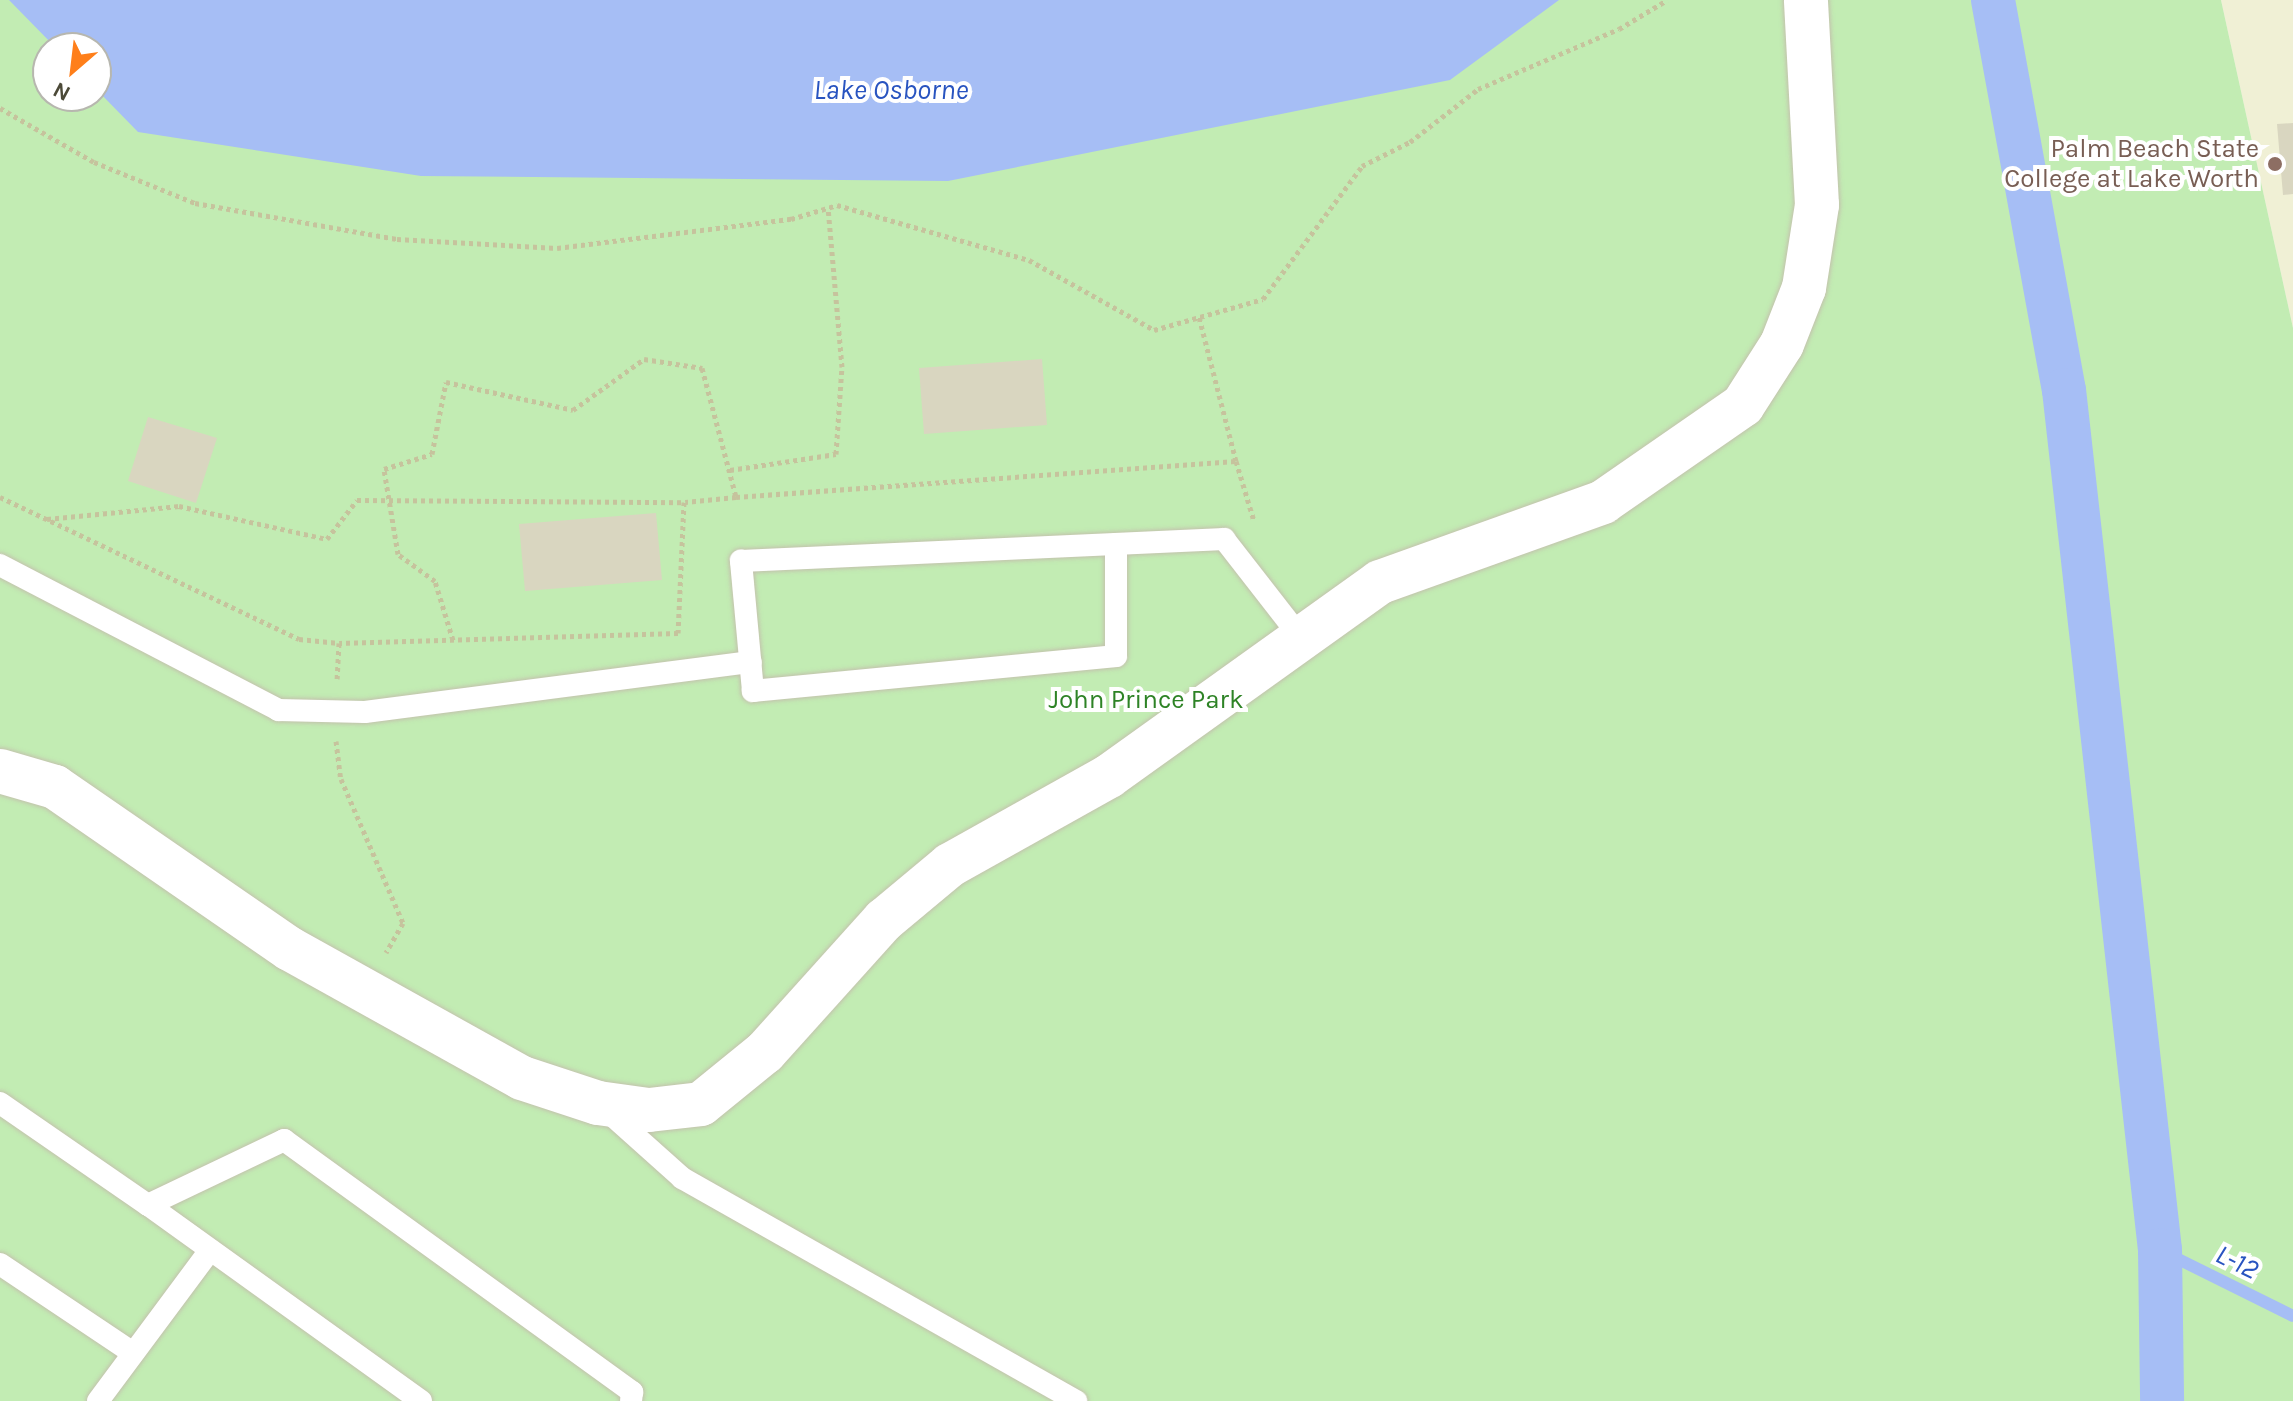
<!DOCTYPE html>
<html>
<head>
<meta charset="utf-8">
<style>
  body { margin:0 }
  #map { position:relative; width:2293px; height:1401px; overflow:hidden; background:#f6f6ec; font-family:Karla,sans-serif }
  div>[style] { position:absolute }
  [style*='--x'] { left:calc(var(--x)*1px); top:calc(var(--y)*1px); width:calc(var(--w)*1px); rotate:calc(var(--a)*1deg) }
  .education>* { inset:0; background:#f0f0d5 }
  .green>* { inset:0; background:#c2ecb3 }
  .water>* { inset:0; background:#a6bef5 }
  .stream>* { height:12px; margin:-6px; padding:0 6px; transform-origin:6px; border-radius:6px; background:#a6bef5 }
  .canal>* { height:44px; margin:-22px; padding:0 22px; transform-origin:22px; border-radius:22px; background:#a6bef5 }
  .building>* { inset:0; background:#d9d6c0 }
  .path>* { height:5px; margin-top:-2.5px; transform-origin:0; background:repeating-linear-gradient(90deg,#c6c39d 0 4px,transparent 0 8px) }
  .roads { filter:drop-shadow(0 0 2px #c3c2ad) drop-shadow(0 0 2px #c3c2ad) }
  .service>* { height:22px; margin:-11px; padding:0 11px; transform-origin:11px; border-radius:11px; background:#fff }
  .minor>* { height:44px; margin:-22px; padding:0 22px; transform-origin:22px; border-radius:22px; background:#fff }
  .dots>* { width:22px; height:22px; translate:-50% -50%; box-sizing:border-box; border:4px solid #fff; border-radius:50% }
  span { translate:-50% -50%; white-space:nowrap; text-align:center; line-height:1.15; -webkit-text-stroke:8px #fff; paint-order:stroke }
  .education-label { font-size:26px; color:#785e54 }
  .right { translate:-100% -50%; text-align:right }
  .park-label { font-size:26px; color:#2e8326 }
  .water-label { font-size:28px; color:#2954c0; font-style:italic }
  .north { position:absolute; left:32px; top:32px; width:80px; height:80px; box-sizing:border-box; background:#fff; border:2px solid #b7b7af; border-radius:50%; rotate:208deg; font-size:22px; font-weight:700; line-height:32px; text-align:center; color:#4c4a38 }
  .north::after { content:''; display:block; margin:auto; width:28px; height:36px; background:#ff7f1a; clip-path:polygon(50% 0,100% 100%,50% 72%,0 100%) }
</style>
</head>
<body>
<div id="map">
  <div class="education">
    <i style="clip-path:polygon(2221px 0,2293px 0,2293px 328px)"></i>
  </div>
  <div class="green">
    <i style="clip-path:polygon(evenodd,0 0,2221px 0,2293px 328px,2293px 1401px,0 1401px,0 0,48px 48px,96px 48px,96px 96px,48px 96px,48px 48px)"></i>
  </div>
  <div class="water">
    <i style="clip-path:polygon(9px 0,1559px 0,1450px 80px,948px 181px,421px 176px,138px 132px,96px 89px,96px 48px,56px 48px)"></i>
  </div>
  <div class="stream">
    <i style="--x:2160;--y:1250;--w:148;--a:26.4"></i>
  </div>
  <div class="canal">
    <i style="--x:1993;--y:0;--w:396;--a:79.7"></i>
    <i style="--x:2064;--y:390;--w:865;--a:83.63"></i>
    <i style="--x:2160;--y:1250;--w:151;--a:89.2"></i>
  </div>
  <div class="building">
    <i style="clip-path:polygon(2293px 123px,2293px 194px,2283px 195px,2277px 124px)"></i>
    <i style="clip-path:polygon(1042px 359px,1047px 425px,924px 434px,919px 368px)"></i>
    <i style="clip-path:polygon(148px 417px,217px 438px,196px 503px,128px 481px)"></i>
    <i style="clip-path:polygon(656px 513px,662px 580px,525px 591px,519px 524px)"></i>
  </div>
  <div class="path">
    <i style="--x:0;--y:108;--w:108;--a:29.9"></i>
    <i style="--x:94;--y:162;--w:109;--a:22.1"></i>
    <i style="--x:195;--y:203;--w:205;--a:10.1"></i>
    <i style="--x:397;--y:239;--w:160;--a:3.2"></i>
    <i style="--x:557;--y:248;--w:236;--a:-7.1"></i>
    <i style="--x:791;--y:219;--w:48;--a:-16.9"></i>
    <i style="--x:837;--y:205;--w:200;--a:16"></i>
    <i style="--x:1029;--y:260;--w:143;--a:29.2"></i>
    <i style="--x:1154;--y:330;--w:113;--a:-15.9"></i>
    <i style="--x:1263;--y:299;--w:166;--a:-53.3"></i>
    <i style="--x:1362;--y:166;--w:54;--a:-26.6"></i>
    <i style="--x:1410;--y:142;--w:86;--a:-37.9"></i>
    <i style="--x:1478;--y:89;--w:153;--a:-23.1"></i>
    <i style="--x:1619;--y:29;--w:56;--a:-31.1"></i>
    <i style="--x:1236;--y:461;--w:63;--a:73.3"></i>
    <i style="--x:730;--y:470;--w:107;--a:-8.6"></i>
    <i style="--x:836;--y:454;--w:87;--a:-86.1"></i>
    <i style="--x:842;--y:367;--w:160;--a:-95"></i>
    <i style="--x:0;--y:497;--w:331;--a:25.4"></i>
    <i style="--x:299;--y:639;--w:40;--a:5.7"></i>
    <i style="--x:339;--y:643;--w:36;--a:93"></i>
    <i style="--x:736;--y:497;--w:501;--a:-4.12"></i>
    <i style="--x:1236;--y:461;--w:149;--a:-104.4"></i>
    <i style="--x:47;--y:519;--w:133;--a:-5.6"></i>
    <i style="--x:179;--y:506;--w:152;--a:12.6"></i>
    <i style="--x:327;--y:539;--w:49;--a:-52.4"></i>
    <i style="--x:357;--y:500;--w:327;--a:0.4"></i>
    <i style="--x:684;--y:502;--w:131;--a:92.6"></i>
    <i style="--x:678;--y:633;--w:339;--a:178.3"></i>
    <i style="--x:453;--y:640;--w:62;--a:-107"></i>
    <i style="--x:435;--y:581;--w:46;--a:-143.9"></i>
    <i style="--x:398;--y:554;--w:86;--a:-99.4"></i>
    <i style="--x:384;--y:469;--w:50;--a:-17.4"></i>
    <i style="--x:432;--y:454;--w:73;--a:-79"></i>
    <i style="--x:446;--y:382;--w:130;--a:12.4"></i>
    <i style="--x:573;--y:410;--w:87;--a:-35.7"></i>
    <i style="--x:644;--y:359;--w:59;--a:8.8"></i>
    <i style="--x:702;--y:368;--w:133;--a:75.2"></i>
    <i style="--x:736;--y:497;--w:51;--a:174.4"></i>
    <i style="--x:336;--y:741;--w:38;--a:83"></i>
    <i style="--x:341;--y:779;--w:157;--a:66.7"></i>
    <i style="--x:403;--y:923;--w:34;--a:120"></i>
  </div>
  <div class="roads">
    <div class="service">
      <i style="--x:1116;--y:544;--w:112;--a:90"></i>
      <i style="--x:1116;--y:656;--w:365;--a:174.5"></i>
      <i style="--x:753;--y:691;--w:131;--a:-95.3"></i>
      <i style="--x:741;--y:561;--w:484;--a:-2.6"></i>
      <i style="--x:1224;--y:539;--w:125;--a:52.1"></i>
      <i style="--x:0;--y:565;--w:314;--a:27.5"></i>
      <i style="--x:278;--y:710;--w:87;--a:1.3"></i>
      <i style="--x:365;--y:712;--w:389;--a:-7.4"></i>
      <i style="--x:0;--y:1103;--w:180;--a:34.6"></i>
      <i style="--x:606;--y:1110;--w:102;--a:41.8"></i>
      <i style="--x:682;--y:1178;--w:453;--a:29.5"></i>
      <i style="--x:0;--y:1264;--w:160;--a:33.8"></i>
      <i style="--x:98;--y:1401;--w:188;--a:-53.4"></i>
      <i style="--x:421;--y:1401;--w:336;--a:-144.3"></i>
      <i style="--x:148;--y:1205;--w:151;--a:-25.5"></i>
      <i style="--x:284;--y:1140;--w:430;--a:35.9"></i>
      <i style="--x:632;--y:1392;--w:9;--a:96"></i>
    </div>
    <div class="minor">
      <i style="--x:0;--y:771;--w:57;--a:16.2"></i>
      <i style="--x:55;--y:787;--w:285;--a:34.6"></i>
      <i style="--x:290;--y:949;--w:265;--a:29.1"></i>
      <i style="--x:522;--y:1078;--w:80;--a:18.2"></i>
      <i style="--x:598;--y:1103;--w:51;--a:7.8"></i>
      <i style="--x:649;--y:1110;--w:52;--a:-6.6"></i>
      <i style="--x:701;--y:1104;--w:82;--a:-39.1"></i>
      <i style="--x:765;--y:1052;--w:178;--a:-48"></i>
      <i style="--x:884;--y:920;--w:86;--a:-39.8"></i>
      <i style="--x:950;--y:865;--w:182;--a:-29.2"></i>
      <i style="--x:1109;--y:776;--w:333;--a:-35.6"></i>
      <i style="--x:1380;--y:582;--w:237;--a:-19.7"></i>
      <i style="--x:1603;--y:502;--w:170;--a:-34.7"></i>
      <i style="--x:1743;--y:405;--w:72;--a:-57.4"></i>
      <i style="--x:1782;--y:344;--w:60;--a:-68.6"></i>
      <i style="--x:1804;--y:288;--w:84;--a:-81.1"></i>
      <i style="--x:1817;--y:205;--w:205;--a:-93.1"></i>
    </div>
  </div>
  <div class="dots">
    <i style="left:2275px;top:164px;background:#8d6e63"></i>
  </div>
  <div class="education-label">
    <span class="right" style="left:2259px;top:164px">Palm Beach State<br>College at Lake Worth</span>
  </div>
  <div class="park-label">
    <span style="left:1146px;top:700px">John Prince Park</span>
  </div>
  <div class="water-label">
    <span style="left:891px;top:90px">Lake Osborne</span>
    <span style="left:2237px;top:1262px;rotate:26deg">L-12</span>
  </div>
  <div class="north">N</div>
</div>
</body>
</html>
